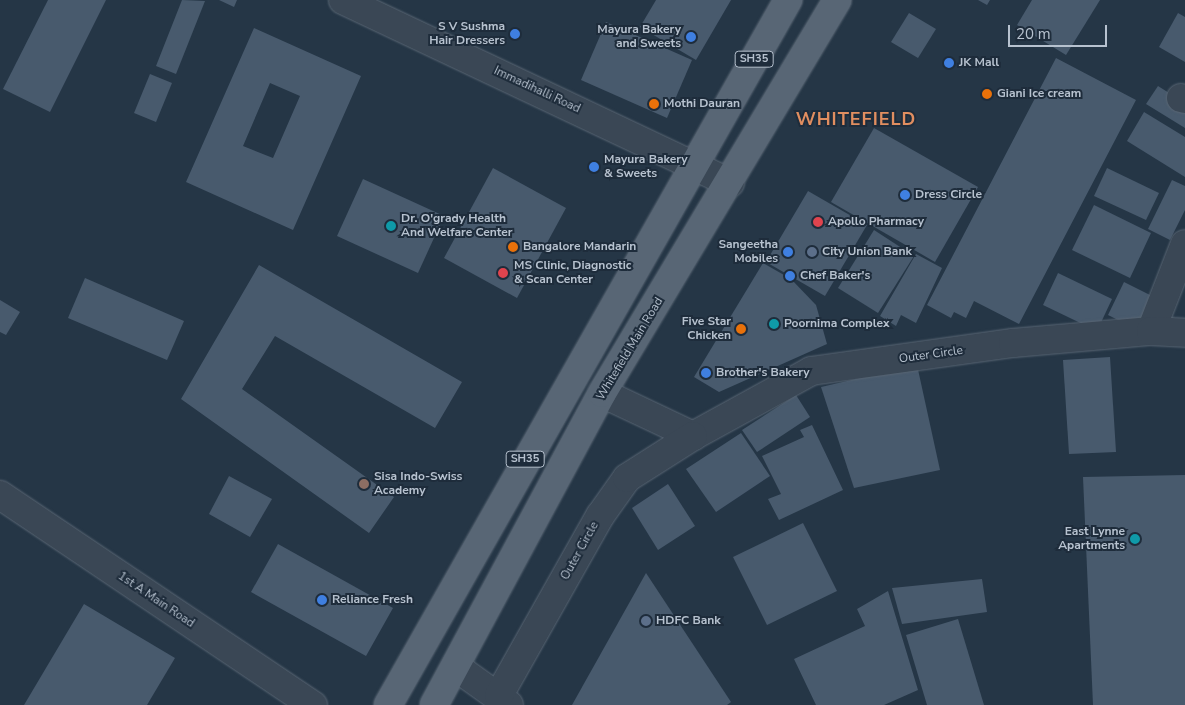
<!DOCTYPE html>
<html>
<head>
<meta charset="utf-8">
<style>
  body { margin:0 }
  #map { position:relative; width:1185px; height:705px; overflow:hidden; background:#253646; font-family:"Nunito Sans",sans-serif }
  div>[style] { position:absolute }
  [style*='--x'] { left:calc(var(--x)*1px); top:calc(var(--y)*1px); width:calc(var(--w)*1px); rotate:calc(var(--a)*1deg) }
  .building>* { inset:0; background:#485a6d }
  .roads { filter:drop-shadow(0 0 1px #586573) drop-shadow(0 0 1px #586573) }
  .minor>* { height:28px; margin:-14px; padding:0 14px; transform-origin:14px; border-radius:14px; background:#3a4755 }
  .major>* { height:28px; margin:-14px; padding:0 14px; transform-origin:14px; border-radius:14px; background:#586675 }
  .dots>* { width:14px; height:14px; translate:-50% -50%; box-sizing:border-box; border:2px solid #1e2c3b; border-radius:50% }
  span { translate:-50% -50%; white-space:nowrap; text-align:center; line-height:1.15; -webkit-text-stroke:4px #1e2c3b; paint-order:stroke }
  .shield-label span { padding:1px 4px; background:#1e2c3b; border:1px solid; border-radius:4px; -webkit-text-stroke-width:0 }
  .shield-label { font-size:11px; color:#b7c2cf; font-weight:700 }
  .poi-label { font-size:12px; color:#b7c2cf; font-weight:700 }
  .right { translate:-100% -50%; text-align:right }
  .left { translate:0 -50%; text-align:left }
  .street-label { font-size:12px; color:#b7c2cf }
  .district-label { font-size:18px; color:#e18e60; font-weight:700; letter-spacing:1px }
  .scale { position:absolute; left:1008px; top:25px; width:99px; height:22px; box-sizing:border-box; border:2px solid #b7c2cf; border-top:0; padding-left:6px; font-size:15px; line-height:18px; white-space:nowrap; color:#b7c2cf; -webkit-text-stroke:4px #1e2c3b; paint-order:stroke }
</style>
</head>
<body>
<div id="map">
  <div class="building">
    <i style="clip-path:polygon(48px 0,106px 0,50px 112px,3px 89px)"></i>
    <i style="clip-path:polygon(182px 0,205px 1px,176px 74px,156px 66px)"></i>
    <i style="clip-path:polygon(219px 0,237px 0,234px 7px)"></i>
    <i style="clip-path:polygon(656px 0,731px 0,696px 60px,640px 27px)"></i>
    <i style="clip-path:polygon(978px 0,990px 0,987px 5px)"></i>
    <i style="clip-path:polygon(1032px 0,1100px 0,1066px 55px,1017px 25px)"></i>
    <i style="clip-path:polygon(909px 13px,936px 29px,918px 58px,891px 42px)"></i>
    <i style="clip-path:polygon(1178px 13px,1185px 17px,1185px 62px,1159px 47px)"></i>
    <i style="clip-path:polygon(606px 22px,692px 60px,667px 118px,581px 80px)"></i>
    <i style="clip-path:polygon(evenodd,254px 28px,361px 76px,293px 230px,186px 182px,254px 28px,270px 83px,300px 96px,273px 158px,243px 146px,270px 83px)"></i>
    <i style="clip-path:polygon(1056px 58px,1136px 100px,1019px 324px,974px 301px,966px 318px,954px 312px,951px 318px,927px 305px)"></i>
    <i style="clip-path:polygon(150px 74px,172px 83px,156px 122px,134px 113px)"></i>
    <i style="clip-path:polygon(1158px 86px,1185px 103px,1185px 128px,1146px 104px)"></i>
    <i style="clip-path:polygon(1144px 112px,1185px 137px,1185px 177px,1127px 141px)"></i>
    <i style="clip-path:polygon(874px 128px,978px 187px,935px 262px,831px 202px)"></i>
    <i style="clip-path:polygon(493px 168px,566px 208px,517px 298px,444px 258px)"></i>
    <i style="clip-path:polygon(1107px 168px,1159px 193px,1146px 220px,1094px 196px)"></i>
    <i style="clip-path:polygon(363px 179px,444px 216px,418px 273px,337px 236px)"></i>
    <i style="clip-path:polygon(1172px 180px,1185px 186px,1185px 210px,1170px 240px,1148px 229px)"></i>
    <i style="clip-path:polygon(808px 191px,867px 225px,825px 296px,766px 262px)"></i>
    <i style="clip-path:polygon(1094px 205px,1151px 233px,1130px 278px,1072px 250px)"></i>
    <i style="clip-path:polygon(874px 230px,914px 256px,878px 313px,838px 288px)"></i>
    <i style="clip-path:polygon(916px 254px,942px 268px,916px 323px,901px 315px,896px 326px,880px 316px)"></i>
    <i style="clip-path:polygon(763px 263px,791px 279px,816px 305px,827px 344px,719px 392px,694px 377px)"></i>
    <i style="clip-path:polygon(259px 265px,462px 382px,435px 428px,275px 336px,242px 389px,394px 497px,369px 533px,181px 399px)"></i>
    <i style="clip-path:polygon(1058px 273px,1112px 299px,1097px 331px,1043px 305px)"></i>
    <i style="clip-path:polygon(85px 278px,184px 321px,167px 360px,68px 318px)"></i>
    <i style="clip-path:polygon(1124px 282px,1154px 297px,1138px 330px,1108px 315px)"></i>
    <i style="clip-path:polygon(0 300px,20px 312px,6px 335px,0 332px)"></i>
    <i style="clip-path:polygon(1110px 357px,1116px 452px,1069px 454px,1063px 360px)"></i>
    <i style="clip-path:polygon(917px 365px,940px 470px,854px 488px,821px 387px)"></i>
    <i style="clip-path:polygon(796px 395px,810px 417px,757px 452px,742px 430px)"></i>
    <i style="clip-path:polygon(812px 425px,843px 490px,779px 520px,768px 499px,781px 494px,762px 456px,804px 437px,800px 430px)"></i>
    <i style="clip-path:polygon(741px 433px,770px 476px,716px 512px,686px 469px)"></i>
    <i style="clip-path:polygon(1185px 475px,1185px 705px,1093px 705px,1083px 477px)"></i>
    <i style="clip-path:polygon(229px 476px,272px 499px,250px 537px,209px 514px)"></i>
    <i style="clip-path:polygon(668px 484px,695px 526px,658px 550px,632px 508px)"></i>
    <i style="clip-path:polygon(803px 523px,837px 591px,767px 625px,733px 557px)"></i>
    <i style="clip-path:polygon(278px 544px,393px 608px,366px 656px,251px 592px)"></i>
    <i style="clip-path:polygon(646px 573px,731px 702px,727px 705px,572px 705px)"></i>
    <i style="clip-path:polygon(982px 579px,987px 612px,902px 624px,892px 588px)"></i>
    <i style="clip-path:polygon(888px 591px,918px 690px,884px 705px,816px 705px,794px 659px,865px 626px,857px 609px)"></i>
    <i style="clip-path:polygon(84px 604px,175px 658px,147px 705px,24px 705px)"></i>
    <i style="clip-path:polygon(958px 619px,984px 705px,927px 705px,906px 635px)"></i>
  </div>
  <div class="roads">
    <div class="minor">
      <i style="--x:343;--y:0;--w:428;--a:25.3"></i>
      <i style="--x:1181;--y:98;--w:4;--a:14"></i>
      <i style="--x:1151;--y:331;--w:93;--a:-68.7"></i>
      <i style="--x:602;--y:393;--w:101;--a:25.3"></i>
      <i style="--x:693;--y:436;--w:135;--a:-28.8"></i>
      <i style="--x:811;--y:371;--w:204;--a:-7.9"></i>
      <i style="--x:1013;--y:343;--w:139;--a:-5"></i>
      <i style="--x:1151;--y:331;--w:34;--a:3"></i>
      <i style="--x:0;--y:495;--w:377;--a:33.9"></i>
      <i style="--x:456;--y:667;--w:65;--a:35.6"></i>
      <i style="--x:499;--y:695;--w:206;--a:-60.6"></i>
      <i style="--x:600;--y:516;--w:47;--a:-54.6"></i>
      <i style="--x:627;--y:478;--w:78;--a:-32.5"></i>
    </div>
    <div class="major">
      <i style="--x:388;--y:705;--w:811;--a:-60.43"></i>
      <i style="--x:434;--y:705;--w:354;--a:-61.7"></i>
      <i style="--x:602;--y:393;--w:458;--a:-59.1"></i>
    </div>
  </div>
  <div class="dots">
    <i style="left:515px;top:34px;background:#3f7fe0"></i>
    <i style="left:691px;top:37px;background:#3f7fe0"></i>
    <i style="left:949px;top:63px;background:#3f7fe0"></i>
    <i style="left:987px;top:94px;background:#e8710a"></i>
    <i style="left:654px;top:104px;background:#e8710a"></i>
    <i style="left:594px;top:167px;background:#3f7fe0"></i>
    <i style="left:905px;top:195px;background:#3f7fe0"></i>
    <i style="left:818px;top:222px;background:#e0444e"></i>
    <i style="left:391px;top:226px;background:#0f9aa8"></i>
    <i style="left:513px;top:247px;background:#e8710a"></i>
    <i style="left:788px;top:252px;background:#3f7fe0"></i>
    <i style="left:812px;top:252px;background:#5c6f8a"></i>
    <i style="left:503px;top:273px;background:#e0444e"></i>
    <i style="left:790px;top:276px;background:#3f7fe0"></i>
    <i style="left:774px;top:324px;background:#0f9aa8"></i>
    <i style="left:741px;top:329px;background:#e8710a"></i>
    <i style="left:706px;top:373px;background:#3f7fe0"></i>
    <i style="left:364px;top:484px;background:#8d6e63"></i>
    <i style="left:1135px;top:539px;background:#0f9aa8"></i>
    <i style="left:322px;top:600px;background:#3f7fe0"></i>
    <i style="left:646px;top:621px;background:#5c6f8a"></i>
  </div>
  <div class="shield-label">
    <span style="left:754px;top:59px">SH35</span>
    <span style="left:525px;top:459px">SH35</span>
  </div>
  <div class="poi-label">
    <span class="right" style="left:505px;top:34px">S V Sushma<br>Hair Dressers</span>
    <span class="right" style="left:681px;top:37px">Mayura Bakery<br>and Sweets</span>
    <span class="left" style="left:959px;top:63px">JK Mall</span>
    <span class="left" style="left:997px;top:94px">Giani Ice cream</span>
    <span class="left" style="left:664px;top:104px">Mothi Dauran</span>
    <span class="left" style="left:604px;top:167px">Mayura Bakery<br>&amp; Sweets</span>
    <span class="left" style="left:915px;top:195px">Dress Circle</span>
    <span class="left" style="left:401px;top:226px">Dr. O'grady Health<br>And Welfare Center</span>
    <span class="left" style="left:828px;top:222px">Apollo Pharmacy</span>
    <span class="right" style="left:778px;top:252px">Sangeetha<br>Mobiles</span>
    <span class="left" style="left:523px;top:247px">Bangalore Mandarin</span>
    <span class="left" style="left:822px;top:252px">City Union Bank</span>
    <span class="left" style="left:514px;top:273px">MS Clinic, Diagnostic<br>&amp; Scan Center</span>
    <span class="left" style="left:800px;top:276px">Chef Baker's</span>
    <span class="right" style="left:731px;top:329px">Five Star<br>Chicken</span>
    <span class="left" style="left:784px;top:324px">Poornima Complex</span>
    <span class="left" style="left:716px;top:373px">Brother's Bakery</span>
    <span class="left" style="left:374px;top:484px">Sisa Indo-Swiss<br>Academy</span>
    <span class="right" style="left:1125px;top:539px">East Lynne<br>Apartments</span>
    <span class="left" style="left:332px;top:600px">Reliance Fresh</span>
    <span class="left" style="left:656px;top:621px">HDFC Bank</span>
  </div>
  <div class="street-label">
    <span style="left:537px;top:90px;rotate:25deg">Immadihalli Road</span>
    <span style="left:630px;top:349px;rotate:-59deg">Whitefield Main Road</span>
    <span style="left:931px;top:355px;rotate:-8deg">Outer Circle</span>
    <span style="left:580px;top:551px;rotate:-61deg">Outer Circle</span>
    <span style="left:156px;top:600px;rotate:34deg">1st A Main Road</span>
  </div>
  <div class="district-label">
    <span style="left:856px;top:119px">WHITEFIELD</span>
  </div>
  <div class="scale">20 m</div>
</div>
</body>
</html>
